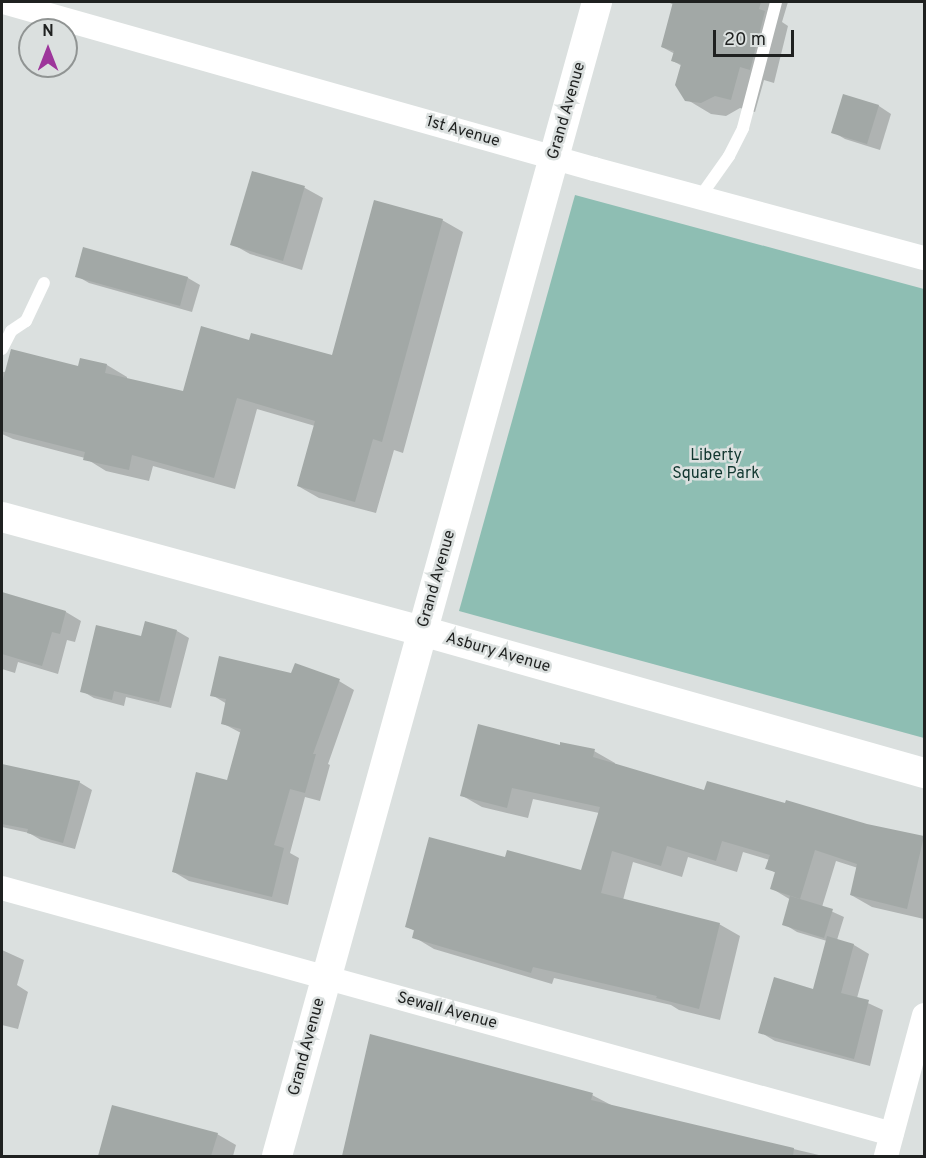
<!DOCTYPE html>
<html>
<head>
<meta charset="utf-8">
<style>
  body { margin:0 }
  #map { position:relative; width:926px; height:1158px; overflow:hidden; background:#dbe0df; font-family:Overpass,sans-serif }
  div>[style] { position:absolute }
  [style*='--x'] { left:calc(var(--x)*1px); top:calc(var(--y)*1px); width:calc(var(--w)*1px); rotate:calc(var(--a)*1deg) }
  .green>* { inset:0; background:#8ebeb3 }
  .shadow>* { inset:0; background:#0003 }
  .building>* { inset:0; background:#a2a8a6 }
  .service>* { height:12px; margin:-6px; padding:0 6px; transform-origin:6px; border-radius:6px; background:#fff }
  .minor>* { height:24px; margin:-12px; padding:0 12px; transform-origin:12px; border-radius:12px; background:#fff }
  .tertiary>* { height:30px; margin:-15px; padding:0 15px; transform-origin:15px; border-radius:15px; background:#fff }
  span { translate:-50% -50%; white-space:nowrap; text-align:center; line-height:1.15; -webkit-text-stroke:5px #dbe0df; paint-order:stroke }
  .street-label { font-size:16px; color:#1f2120 }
  .park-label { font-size:16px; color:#123730 }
  .frame { position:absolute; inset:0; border:3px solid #1f2120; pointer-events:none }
  .north { position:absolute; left:18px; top:18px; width:60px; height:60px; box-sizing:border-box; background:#dbe0df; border:2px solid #909493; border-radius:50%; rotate:0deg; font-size:16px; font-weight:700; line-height:24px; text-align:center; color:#1f2120 }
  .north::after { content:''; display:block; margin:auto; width:21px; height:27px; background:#9d369b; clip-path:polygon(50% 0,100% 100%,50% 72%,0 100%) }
  .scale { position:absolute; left:713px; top:30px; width:81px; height:27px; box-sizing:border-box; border:3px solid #1f2120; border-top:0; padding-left:8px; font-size:18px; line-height:21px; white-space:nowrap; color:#1f2120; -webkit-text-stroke:4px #dbe0df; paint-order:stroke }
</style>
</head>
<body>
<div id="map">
  <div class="green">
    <i style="clip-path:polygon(575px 195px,924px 289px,924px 738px,459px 611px)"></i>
  </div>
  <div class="shadow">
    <i style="clip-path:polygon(668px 2px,788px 2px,782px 22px,788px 26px,774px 83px,764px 80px,755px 112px,740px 108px,726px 116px,711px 114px,686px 99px,682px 66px,673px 61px,675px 54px,662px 47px,674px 5px)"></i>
    <i style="clip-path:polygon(844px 96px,879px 106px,891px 114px,880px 150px,845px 139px,833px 132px)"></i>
    <i style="clip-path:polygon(253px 173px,305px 188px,323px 198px,302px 270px,250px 254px,232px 244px)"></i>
    <i style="clip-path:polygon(442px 220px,463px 232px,403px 453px,394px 450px,376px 513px,319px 498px,298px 486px,315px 426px,257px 409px,235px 489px,153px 466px,149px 481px,106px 471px,85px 458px,13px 439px,2px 434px,2px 372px,107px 365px,127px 377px,127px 380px,184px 393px,250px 342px,333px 357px)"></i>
    <i style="clip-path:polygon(77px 276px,188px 278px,200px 285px,192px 312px,89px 283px)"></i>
    <i style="clip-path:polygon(2px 594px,66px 612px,81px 621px,75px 642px,67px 640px,58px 674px,18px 662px,15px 673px,2px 669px)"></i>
    <i style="clip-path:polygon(177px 631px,189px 638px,171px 708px,126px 697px,124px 706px,94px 698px,82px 691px,142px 638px)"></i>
    <i style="clip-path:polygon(292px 675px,339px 681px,354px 690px,328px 764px,330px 765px,320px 801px,305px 797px,290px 853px,299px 858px,288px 905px,189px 881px,174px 872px,228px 782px,241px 733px,222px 723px,227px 704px,212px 695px)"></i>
    <i style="clip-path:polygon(561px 747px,594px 751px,615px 763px,615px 765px,706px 791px,924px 837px,924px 919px,872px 907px,851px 895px,858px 868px,836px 861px,822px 907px,844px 917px,837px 940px,854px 945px,869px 954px,857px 998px,883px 1010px,870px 1066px,775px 1041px,760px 1032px,814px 990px,827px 941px,797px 932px,784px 924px,791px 900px,771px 888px,776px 873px,767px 868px,770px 860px,743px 852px,737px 872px,688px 857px,682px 877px,633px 862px,623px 900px,719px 924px,740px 936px,720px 1020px,679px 1010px,671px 1005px,554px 978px,552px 984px,434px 949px,414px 937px,415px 931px,407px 927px,506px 859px,582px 871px,599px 813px,533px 799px,528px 818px,482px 807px,461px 795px)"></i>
    <i style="clip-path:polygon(2px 766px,79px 782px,92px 790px,75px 849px,41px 840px,29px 833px,2px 827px)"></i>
    <i style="clip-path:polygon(2px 950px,24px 960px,17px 985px,28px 992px,18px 1029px,2px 1025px)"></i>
    <i style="clip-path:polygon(371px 1035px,592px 1095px,613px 1106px,823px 1156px,343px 1156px)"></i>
    <i style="clip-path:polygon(113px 1107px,217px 1134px,236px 1145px,233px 1156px,99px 1156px)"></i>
  </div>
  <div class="building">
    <i style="clip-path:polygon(673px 2px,761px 2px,759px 9px,765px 11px,750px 70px,740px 67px,731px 100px,715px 96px,701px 103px,685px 101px,675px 85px,681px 64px,671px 61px,674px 51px,661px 47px)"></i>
    <i style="clip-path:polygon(843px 94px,879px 105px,867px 144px,831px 133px)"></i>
    <i style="clip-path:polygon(252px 171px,305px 186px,283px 261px,230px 245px)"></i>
    <i style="clip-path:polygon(374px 200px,443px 219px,382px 442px,373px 439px,355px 502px,297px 486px,315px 421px,237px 398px,214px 478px,132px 455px,129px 470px,83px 460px,85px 452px,2px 431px,2px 383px,11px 349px,78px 366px,80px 358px,107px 364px,105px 373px,183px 391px,201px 326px,249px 340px,251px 333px,332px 355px)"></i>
    <i style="clip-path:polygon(83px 247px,188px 277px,180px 306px,75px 277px)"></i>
    <i style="clip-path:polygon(2px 592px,66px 611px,60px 634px,52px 632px,42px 666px,2px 654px)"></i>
    <i style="clip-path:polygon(145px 621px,177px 630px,159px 702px,114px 691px,112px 700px,80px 692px,96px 625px,141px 636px)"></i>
    <i style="clip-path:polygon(219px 656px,291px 673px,295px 663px,340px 679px,313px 754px,316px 754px,305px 793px,290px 789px,274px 845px,284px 848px,272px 897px,172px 872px,196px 772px,227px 780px,241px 729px,221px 724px,226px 699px,210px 696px)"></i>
    <i style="clip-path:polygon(478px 724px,560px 745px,560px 742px,595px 749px,593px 757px,704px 790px,707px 781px,785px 803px,786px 800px,867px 824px,924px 836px,907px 909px,850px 895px,857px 864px,815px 850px,800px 899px,770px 889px,775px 872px,765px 869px,770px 855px,722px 841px,716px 861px,667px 846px,661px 866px,612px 851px,601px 893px,720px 923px,699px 1009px,656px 998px,657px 996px,533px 967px,531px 973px,412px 938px,414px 930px,405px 927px,429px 837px,505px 857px,507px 850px,581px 870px,600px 807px,512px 788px,507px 808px,460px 796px)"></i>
    <i style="clip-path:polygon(2px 764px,80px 781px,63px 843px,27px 833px,28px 829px,2px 824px)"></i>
    <i style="clip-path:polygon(790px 896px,833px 909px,824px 938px,782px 925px)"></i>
    <i style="clip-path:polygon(827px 936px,854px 944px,841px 993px,869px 1000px,854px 1059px,758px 1033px,774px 977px,813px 989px)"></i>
    <i style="clip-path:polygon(370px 1034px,593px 1093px,591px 1100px,794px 1148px,793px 1156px,342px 1156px)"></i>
    <i style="clip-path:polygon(112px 1105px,218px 1133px,211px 1156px,98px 1156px)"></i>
  </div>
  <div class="service">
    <i style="--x:700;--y:197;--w:50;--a:-54.7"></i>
    <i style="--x:729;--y:156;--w:31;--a:-63"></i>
    <i style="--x:743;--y:128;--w:130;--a:-75.3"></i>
    <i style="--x:2;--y:349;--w:20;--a:-63"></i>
    <i style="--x:11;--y:331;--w:18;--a:-34"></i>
    <i style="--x:26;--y:321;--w:42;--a:-64.7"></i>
  </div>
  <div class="minor">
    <i style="--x:3;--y:2;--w:614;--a:15.78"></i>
    <i style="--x:594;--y:169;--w:342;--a:15.1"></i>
    <i style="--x:2;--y:888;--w:923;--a:15.45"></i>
    <i style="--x:886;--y:1156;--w:146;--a:-74.9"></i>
  </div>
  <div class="tertiary">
    <i style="--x:2;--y:517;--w:435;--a:15.2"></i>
    <i style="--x:422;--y:631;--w:522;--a:15.79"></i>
    <i style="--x:277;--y:1156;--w:1198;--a:-74.5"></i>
  </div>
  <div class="street-label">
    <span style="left:567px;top:111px;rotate:-74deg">Grand Avenue</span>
    <span style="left:463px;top:132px;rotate:16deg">1st Avenue</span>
    <span style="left:437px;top:579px;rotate:-74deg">Grand Avenue</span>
    <span style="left:498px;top:653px;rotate:16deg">Asbury Avenue</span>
    <span style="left:447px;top:1011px;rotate:15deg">Sewall Avenue</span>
    <span style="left:307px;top:1047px;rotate:-75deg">Grand Avenue</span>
  </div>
  <div class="park-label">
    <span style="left:716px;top:465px">Liberty<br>Square Park</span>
  </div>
  <div class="frame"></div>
  <div class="north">N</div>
  <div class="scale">20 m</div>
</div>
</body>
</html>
